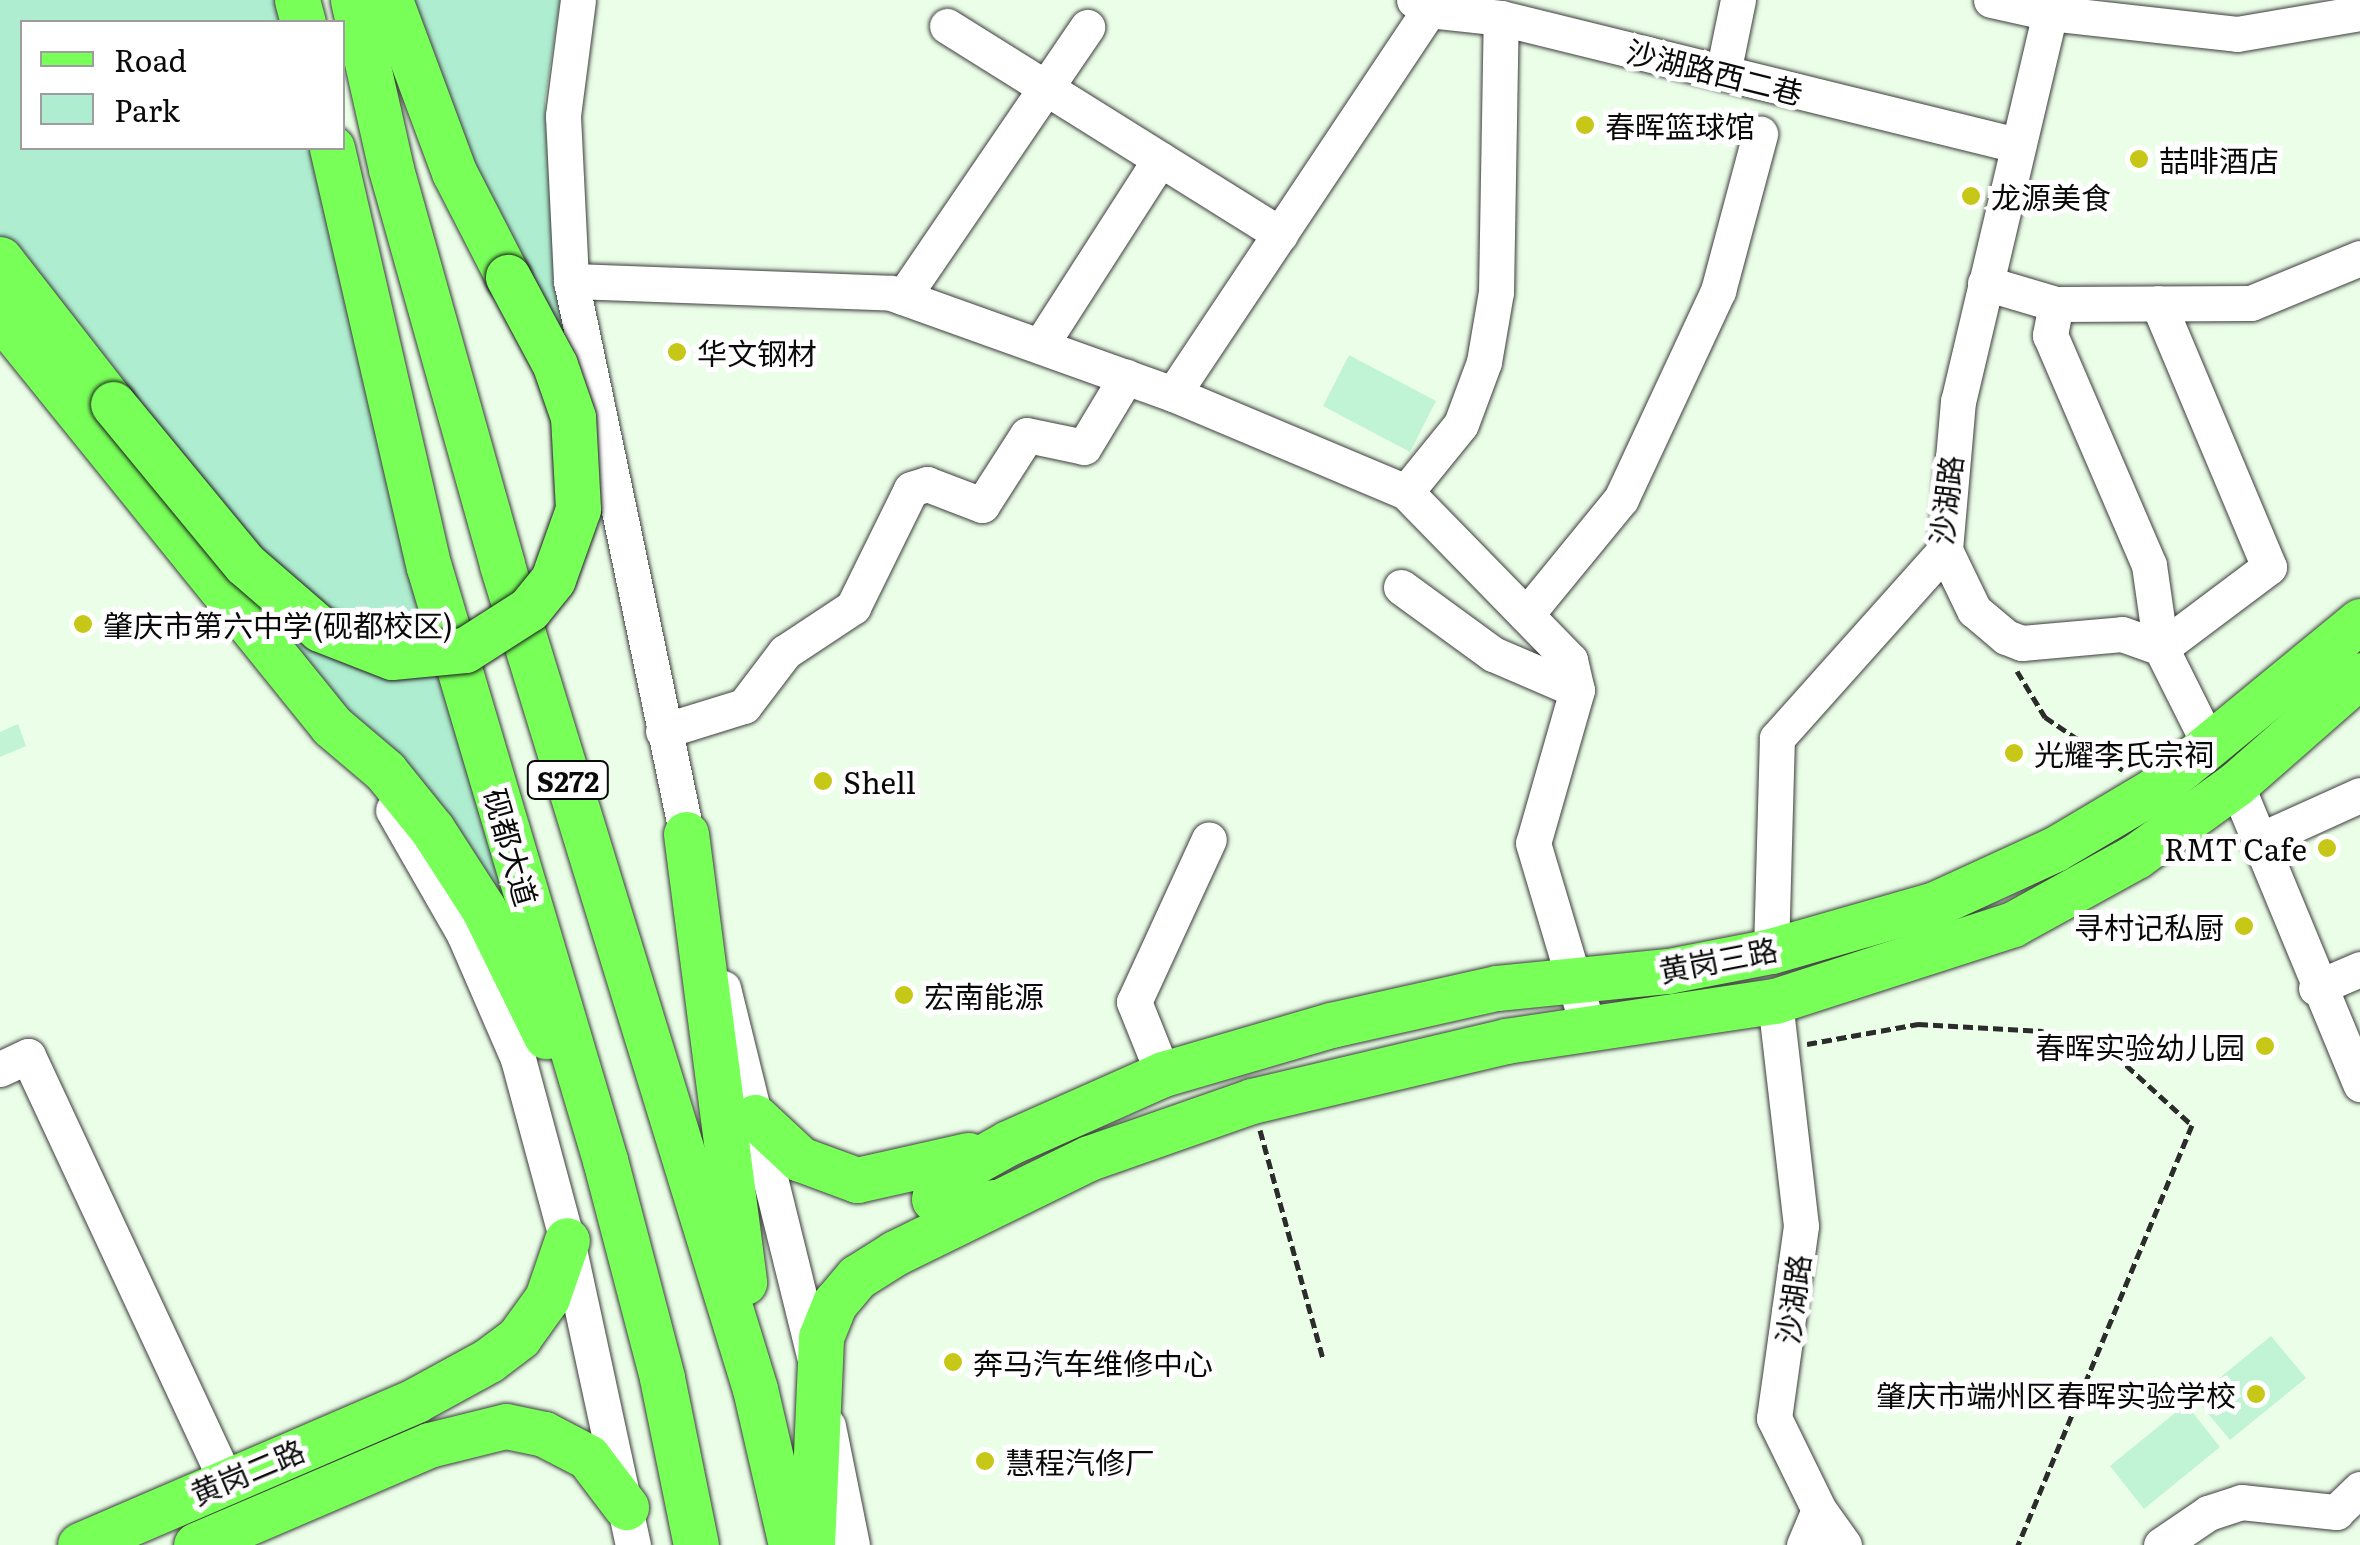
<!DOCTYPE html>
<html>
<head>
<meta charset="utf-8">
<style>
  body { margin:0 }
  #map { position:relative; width:2360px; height:1545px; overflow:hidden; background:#ebffe8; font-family:Literata,"Noto Sans SC",serif }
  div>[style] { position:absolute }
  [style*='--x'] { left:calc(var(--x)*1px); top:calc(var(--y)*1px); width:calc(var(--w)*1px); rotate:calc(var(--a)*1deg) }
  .green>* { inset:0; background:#aeedd0 }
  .pitch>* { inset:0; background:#c1f3d5 }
  .path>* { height:5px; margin-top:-2.5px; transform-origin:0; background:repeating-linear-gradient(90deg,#2c2c2c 0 10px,transparent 0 15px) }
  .roads { filter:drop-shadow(0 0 2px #3d3d3d) drop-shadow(0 0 2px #3d3d3d) }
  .minor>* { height:35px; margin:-17.5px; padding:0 17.5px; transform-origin:17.5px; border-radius:17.5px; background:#fff }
  .major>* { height:45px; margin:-22.5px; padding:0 22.5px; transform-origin:22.5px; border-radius:22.5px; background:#78ff58 }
  .bridges { filter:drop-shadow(0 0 2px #1b1b1b) drop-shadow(0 0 2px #1b1b1b) }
  .major-bridge>* { height:45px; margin:-22.5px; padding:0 22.5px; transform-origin:22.5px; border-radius:22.5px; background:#78ff58 }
  .dots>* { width:28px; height:28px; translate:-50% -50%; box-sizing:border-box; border:5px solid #fff; border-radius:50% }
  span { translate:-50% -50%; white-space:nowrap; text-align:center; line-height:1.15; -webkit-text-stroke:10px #fff; paint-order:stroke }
  .shield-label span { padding:2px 8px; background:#fff; border:2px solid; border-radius:8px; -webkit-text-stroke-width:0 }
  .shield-label { font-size:28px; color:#0a0a0a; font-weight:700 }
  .street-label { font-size:30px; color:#0a0a0a }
  .poi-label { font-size:30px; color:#0a0a0a }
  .left { translate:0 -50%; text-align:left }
  .right { translate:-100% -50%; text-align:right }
  .legend { position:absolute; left:20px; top:20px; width:325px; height:130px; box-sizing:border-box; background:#fff; border:2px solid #9d9d9d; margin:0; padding:12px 18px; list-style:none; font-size:30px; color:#0a0a0a }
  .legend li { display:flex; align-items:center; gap:20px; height:50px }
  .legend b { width:50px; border:2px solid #9d9d9d }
</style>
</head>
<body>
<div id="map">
  <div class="green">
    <i style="clip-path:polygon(0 0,285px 0,291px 22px,22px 22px,22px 148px,322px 148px,521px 961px,257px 611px,0 238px)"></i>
    <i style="clip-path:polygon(405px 0,560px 0,545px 100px,548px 175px,583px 405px,493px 225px)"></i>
  </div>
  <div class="pitch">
    <i style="clip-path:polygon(1349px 355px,1436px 401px,1410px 452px,1323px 406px)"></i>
    <i style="clip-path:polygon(18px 724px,26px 746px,0 757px,0 732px)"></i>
    <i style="clip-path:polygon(2271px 1336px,2306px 1378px,2230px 1440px,2195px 1398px)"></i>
    <i style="clip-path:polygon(2186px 1404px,2220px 1447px,2144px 1509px,2110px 1466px)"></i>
  </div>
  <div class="path">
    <i style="--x:2017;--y:671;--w:54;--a:58.7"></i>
    <i style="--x:2045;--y:717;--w:94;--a:34.2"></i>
    <i style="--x:1807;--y:1044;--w:113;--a:-10.2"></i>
    <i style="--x:1918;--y:1024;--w:125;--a:3.2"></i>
    <i style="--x:2043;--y:1031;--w:63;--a:12.9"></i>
    <i style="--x:2104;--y:1045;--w:119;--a:42.3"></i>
    <i style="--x:2192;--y:1125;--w:455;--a:112.5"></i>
    <i style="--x:1260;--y:1130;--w:238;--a:74.6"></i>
  </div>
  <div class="roads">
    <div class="minor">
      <i style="--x:578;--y:0;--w:117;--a:97.4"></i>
      <i style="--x:563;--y:116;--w:165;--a:87.2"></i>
      <i style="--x:571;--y:281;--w:592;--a:78.2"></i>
      <i style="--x:1414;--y:0;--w:18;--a:34"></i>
      <i style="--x:1429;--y:10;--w:72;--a:6.3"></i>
      <i style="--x:1501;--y:18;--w:531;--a:13.83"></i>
      <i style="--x:1991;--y:0;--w:60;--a:12.4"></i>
      <i style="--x:2050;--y:13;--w:188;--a:6.4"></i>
      <i style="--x:2237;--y:34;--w:125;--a:-9.7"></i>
      <i style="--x:2053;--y:0;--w:412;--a:103.3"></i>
      <i style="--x:1958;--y:401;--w:150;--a:95"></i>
      <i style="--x:1945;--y:550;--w:67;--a:64.2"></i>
      <i style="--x:1974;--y:610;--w:42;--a:40.2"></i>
      <i style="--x:2006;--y:637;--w:17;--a:21"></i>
      <i style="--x:2022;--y:643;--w:100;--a:-5.1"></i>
      <i style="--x:2122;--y:634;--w:41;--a:19.7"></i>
      <i style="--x:2161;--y:648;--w:110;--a:63.4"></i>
      <i style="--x:947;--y:26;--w:393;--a:32"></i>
      <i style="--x:1723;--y:73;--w:75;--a:-78.4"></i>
      <i style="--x:571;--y:281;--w:320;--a:2.1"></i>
      <i style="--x:891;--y:293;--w:300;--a:19.7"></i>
      <i style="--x:1173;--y:394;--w:253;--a:22.8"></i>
      <i style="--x:1406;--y:492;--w:235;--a:45.7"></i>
      <i style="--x:1570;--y:660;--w:31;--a:77"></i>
      <i style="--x:1577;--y:690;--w:159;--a:106"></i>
      <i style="--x:1533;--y:843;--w:196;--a:73.4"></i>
      <i style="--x:1985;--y:283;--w:74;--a:16.5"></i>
      <i style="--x:2056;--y:304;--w:195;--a:-0.3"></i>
      <i style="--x:2251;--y:303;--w:118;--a:-22.4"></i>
      <i style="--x:903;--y:297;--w:327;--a:-55.7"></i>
      <i style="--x:2056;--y:304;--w:32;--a:101"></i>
      <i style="--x:2050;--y:335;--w:250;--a:66.7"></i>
      <i style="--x:2149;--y:565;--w:84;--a:81.8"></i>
      <i style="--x:2161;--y:648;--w:135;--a:-36.9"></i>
      <i style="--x:2269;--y:567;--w:286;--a:-112.8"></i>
      <i style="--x:1040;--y:346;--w:222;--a:-57.3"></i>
      <i style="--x:1173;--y:394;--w:462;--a:-56.3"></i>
      <i style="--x:1406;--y:492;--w:87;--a:-51"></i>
      <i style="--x:1461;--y:424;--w:66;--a:-69.6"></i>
      <i style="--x:1484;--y:362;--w:71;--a:-80.3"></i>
      <i style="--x:1496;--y:292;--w:274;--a:-89"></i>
      <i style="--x:1401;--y:587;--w:114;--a:36.1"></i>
      <i style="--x:1493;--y:654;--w:91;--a:23.2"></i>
      <i style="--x:1526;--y:615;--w:150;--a:-50.7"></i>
      <i style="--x:1621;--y:499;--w:230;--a:-65"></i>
      <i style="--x:1718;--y:291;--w:163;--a:-75"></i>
      <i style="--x:663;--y:731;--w:85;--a:-17.2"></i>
      <i style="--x:744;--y:706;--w:68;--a:-52.8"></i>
      <i style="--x:785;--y:652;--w:82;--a:-33.5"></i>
      <i style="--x:853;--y:607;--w:131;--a:-63.8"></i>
      <i style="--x:911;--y:489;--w:17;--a:-17"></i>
      <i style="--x:927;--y:484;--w:59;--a:20.9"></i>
      <i style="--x:982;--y:505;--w:83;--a:-57.3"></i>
      <i style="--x:1027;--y:435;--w:58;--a:11.9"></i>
      <i style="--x:1084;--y:447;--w:82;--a:-59"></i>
      <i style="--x:2236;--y:784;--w:325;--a:67.5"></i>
      <i style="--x:393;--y:810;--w:143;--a:60.2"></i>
      <i style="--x:464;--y:934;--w:136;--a:66.6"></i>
      <i style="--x:518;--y:1059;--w:188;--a:74.9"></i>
      <i style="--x:567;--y:1240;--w:312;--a:77.8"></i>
      <i style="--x:2258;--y:841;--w:112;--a:-24.3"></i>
      <i style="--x:1771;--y:951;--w:213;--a:-88.4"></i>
      <i style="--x:1777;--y:738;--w:252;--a:-48.2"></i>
      <i style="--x:723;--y:988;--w:388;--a:76.1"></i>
      <i style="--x:2316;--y:988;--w:48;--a:-23.4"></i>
      <i style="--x:1775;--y:1001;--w:226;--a:83.4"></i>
      <i style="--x:1801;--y:1226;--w:194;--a:98"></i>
      <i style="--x:1774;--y:1418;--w:102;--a:63.9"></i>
      <i style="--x:1819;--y:1510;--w:43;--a:54.5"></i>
      <i style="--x:0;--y:1069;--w:31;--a:-25"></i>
      <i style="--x:28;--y:1056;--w:468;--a:65"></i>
      <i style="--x:1163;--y:1074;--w:78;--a:-111.9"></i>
      <i style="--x:1134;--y:1002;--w:179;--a:-65.3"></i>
      <i style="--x:828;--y:1426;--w:121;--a:78.6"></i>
      <i style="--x:1804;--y:1545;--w:38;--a:-67"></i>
      <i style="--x:2161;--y:1545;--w:57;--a:-34.2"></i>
      <i style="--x:2208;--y:1513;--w:35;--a:-18"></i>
      <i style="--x:2241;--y:1502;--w:96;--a:6"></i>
      <i style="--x:2336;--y:1512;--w:33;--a:-44"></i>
    </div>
    <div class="major">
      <i style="--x:297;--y:0;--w:23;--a:75"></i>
      <i style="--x:353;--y:0;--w:173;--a:77.3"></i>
      <i style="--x:391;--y:169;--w:411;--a:74.3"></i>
      <i style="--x:502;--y:565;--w:862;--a:72.93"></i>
      <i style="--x:755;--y:1389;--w:160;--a:77"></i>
      <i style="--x:390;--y:0;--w:184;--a:69.6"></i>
      <i style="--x:454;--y:172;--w:118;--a:62.8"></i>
      <i style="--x:332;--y:148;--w:430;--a:77"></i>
      <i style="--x:429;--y:567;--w:619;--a:73.47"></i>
      <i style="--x:605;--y:1160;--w:225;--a:75.3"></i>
      <i style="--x:662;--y:1378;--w:170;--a:78.5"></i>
      <i style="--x:0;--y:259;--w:184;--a:52.1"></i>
      <i style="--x:0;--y:315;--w:528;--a:51.07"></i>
      <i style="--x:332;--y:726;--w:70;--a:40.3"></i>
      <i style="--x:385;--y:771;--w:75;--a:51"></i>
      <i style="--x:432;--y:829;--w:94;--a:57.2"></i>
      <i style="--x:483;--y:908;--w:143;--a:63.8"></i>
      <i style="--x:686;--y:834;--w:452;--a:82.6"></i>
      <i style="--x:755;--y:1117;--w:62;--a:43"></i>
      <i style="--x:800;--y:1159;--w:61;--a:20.2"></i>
      <i style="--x:857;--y:1180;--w:114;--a:-12.7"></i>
      <i style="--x:993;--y:1202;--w:46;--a:168.7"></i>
      <i style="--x:948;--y:1211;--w:18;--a:-139"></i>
      <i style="--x:934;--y:1199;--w:17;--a:-77"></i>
      <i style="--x:938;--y:1182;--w:80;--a:-29.1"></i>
      <i style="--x:1008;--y:1143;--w:170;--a:-24"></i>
      <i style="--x:1163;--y:1074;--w:175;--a:-16.3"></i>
      <i style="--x:1331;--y:1025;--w:170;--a:-12.6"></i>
      <i style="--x:1497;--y:988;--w:172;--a:-5.7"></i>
      <i style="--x:1668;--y:971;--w:105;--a:-11"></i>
      <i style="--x:1771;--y:951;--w:171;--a:-16"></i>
      <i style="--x:1935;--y:904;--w:132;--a:-24.6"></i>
      <i style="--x:2055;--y:849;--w:114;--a:-30.6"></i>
      <i style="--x:2153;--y:791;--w:268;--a:-39.4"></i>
      <i style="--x:80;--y:1545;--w:366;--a:-23.3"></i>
      <i style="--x:416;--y:1400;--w:83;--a:-28.7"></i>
      <i style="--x:489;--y:1360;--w:38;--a:-37"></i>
      <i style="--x:519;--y:1337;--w:48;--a:-54.3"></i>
      <i style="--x:547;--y:1298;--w:61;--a:-71"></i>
      <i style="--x:196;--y:1545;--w:254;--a:-23.2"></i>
      <i style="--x:429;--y:1445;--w:79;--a:-13.9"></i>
      <i style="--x:506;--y:1426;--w:39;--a:12"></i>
      <i style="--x:544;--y:1434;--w:50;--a:27.6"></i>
      <i style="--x:588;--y:1457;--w:63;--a:52.8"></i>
      <i style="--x:812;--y:1545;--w:208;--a:-87.5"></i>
      <i style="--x:821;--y:1337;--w:37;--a:-68"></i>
      <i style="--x:835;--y:1303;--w:34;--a:-50"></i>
      <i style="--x:857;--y:1277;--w:45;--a:-32.3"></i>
      <i style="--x:895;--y:1253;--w:216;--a:-26.1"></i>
      <i style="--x:1089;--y:1158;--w:173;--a:-19.3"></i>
      <i style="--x:1252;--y:1101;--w:261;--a:-13.3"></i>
      <i style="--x:1506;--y:1041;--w:272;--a:-8.5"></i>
      <i style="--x:1775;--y:1001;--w:250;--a:-17.9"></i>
      <i style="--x:2013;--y:924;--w:141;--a:-28.9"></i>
      <i style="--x:2136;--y:856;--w:123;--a:-35.8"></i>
      <i style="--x:2236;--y:784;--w:165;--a:-41.3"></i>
    </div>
  </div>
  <div class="bridges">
    <div class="major-bridge">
      <i style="--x:113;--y:404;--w:207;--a:50.5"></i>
      <i style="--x:245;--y:564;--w:99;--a:40.9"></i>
      <i style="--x:320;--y:629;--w:77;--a:21.3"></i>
      <i style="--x:392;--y:657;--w:73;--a:-5.5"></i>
      <i style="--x:465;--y:650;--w:76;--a:-32.6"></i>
      <i style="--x:529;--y:609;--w:38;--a:-51"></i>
      <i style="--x:553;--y:579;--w:74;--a:-70.3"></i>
      <i style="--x:578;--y:509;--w:92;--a:-93.1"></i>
      <i style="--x:573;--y:417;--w:55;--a:-109.1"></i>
      <i style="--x:555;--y:365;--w:100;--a:-118.1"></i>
    </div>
  </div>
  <div class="dots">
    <i style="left:1585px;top:125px;background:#c6c716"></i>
    <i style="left:2139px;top:159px;background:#c6c716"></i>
    <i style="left:1971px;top:196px;background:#c6c716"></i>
    <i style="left:677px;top:352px;background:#c6c716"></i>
    <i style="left:83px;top:624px;background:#c6c716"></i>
    <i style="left:2014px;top:753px;background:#c6c716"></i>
    <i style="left:823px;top:781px;background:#c6c716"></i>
    <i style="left:2327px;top:848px;background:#c6c716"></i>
    <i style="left:2244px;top:926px;background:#c6c716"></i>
    <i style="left:904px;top:995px;background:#c6c716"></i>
    <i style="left:2265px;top:1046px;background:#c6c716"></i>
    <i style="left:953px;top:1362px;background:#c6c716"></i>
    <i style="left:2256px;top:1394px;background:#c6c716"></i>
    <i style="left:985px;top:1461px;background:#c6c716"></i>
  </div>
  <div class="shield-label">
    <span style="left:568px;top:780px">S272</span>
  </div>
  <div class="street-label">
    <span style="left:1715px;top:71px;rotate:14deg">沙湖路西二巷</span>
    <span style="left:1945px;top:500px;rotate:-83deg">沙湖路</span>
    <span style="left:512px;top:847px;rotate:74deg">砚都大道</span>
    <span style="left:1718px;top:959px;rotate:-11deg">黄岗三路</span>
    <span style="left:1792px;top:1299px;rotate:-82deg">沙湖路</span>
    <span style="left:247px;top:1471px;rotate:-23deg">黄岗二路</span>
  </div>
  <div class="poi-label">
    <span class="left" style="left:1605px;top:125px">春晖篮球馆</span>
    <span class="left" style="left:2159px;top:159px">喆啡酒店</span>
    <span class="left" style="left:1991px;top:196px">龙源美食</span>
    <span class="left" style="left:697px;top:352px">华文钢材</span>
    <span class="left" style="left:103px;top:624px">肇庆市第六中学(砚都校区)</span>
    <span class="left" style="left:2034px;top:753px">光耀李氏宗祠</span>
    <span class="left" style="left:843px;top:781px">Shell</span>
    <span class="right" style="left:2307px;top:848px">RMT Cafe</span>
    <span class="right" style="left:2224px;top:926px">寻村记私厨</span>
    <span class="left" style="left:924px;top:995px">宏南能源</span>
    <span class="right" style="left:2245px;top:1046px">春晖实验幼儿园</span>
    <span class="left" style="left:973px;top:1362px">奔马汽车维修中心</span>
    <span class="right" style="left:2236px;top:1394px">肇庆市端州区春晖实验学校</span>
    <span class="left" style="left:1005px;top:1461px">慧程汽修厂</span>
  </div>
  <ul class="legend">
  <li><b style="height:12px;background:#78ff58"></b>Road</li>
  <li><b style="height:28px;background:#aeedd0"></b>Park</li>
  </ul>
</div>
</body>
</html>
